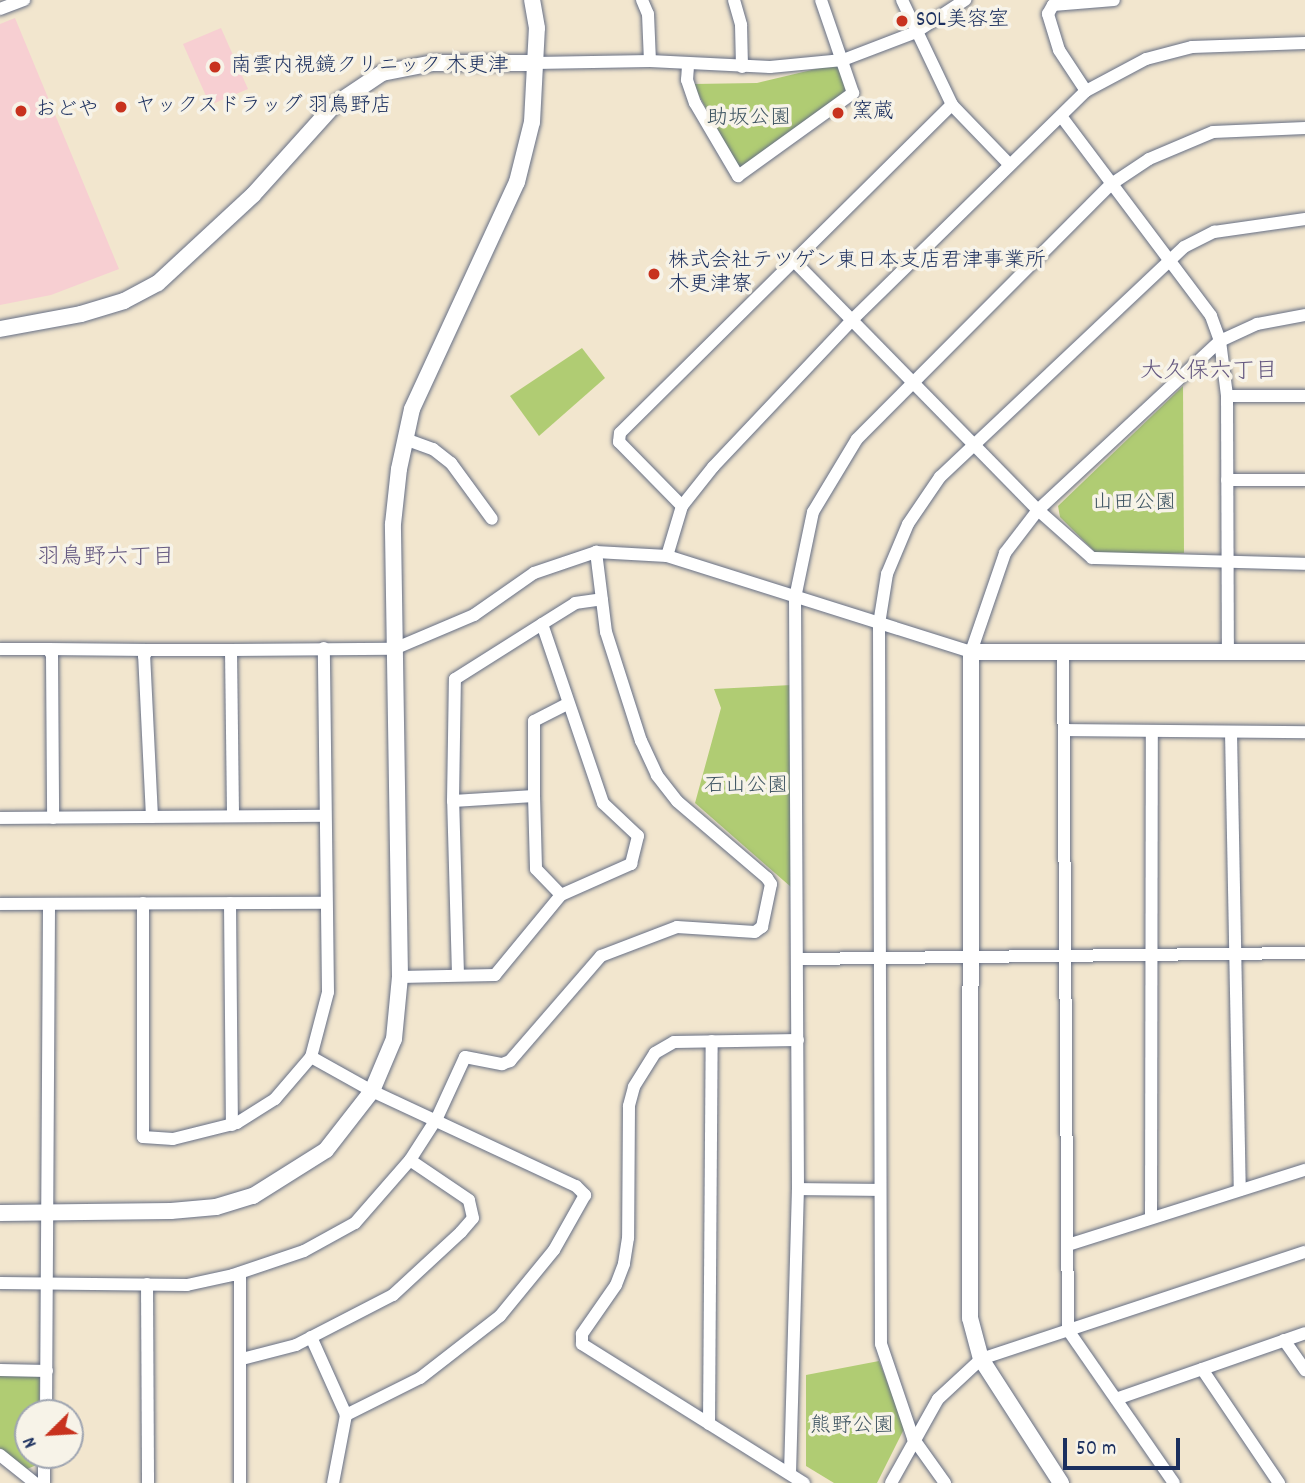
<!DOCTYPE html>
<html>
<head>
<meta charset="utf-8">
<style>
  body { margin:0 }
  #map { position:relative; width:1305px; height:1483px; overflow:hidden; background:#f2e6ce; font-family:Dekko,"Klee One",sans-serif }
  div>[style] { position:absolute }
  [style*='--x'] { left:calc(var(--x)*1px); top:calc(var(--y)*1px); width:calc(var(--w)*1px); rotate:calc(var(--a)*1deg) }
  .built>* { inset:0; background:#f7cfd2 }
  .green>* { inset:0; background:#b0cc73 }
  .roads { filter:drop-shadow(0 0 2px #666f85) drop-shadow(0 0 2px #666f85) }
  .minor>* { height:12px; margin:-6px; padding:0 6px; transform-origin:6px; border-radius:6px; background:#fff }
  .tertiary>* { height:16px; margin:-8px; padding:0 8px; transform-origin:8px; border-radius:8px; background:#fff }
  .dots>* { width:19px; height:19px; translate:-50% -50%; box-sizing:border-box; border:4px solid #f7f3e8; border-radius:50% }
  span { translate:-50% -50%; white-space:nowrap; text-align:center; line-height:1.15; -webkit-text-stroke:7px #f7f3e8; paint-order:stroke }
  .poi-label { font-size:21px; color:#1b2f5e }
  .left { translate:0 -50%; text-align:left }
  .park-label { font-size:21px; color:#405663 }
  .neighbourhood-label { font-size:23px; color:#655981 }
  .north { position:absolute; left:14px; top:1399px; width:70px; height:70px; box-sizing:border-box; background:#f7f3e8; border:2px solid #9fa5b1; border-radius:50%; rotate:246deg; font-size:19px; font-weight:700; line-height:28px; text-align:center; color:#1b2f5e }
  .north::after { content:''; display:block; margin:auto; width:24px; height:32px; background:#c8321e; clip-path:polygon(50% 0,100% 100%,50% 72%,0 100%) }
  .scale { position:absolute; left:1063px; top:1438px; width:117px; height:32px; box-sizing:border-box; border:4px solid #1b2f5e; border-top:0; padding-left:9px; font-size:21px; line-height:24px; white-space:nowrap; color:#1b2f5e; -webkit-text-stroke:5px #f7f3e8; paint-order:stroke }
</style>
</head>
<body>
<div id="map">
  <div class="built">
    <i style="clip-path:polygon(15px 18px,119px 269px,51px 295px,0 305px,0 24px)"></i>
    <i style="clip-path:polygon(221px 28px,248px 89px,210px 105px,183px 44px)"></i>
  </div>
  <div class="green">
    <i style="clip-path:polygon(841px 63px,850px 92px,739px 170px,693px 84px,757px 83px)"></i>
    <i style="clip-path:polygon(582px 348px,605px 378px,539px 436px,510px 396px)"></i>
    <i style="clip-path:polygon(1183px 386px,1184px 553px,1097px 554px,1060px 517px,1058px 506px)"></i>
    <i style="clip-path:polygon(792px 685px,791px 887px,695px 803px,721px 708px,714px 689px)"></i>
    <i style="clip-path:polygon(879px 1361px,905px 1427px,877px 1483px,834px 1483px,806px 1466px,806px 1375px)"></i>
    <i style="clip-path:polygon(0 1375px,40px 1375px,39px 1413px,28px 1413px,28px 1455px,39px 1455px,39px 1464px,27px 1469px,0 1448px)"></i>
  </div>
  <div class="roads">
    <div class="minor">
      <i style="--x:642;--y:0;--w:15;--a:67"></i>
      <i style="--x:648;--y:14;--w:47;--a:87.6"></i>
      <i style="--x:734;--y:0;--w:26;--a:74"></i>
      <i style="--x:741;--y:25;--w:42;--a:88.6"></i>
      <i style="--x:902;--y:0;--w:116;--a:64.5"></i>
      <i style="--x:952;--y:105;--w:82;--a:46"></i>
      <i style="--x:0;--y:9;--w:26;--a:-21"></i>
      <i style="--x:535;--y:63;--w:115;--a:-1"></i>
      <i style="--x:650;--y:61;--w:120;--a:2.9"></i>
      <i style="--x:770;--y:67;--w:73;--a:-5.5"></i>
      <i style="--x:843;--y:60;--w:78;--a:-21"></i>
      <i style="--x:916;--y:32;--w:59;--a:-33.1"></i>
      <i style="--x:688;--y:66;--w:14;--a:94"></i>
      <i style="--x:687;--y:80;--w:24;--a:71"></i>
      <i style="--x:695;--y:103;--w:85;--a:59.5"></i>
      <i style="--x:738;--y:176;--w:142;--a:-35.8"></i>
      <i style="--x:853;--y:93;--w:98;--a:-109"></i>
      <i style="--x:1086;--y:91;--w:49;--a:-123.4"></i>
      <i style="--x:1059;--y:50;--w:38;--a:-107"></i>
      <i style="--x:1048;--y:14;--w:10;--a:-61"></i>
      <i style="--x:1053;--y:5;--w:61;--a:-4.7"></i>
      <i style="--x:1061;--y:116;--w:250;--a:53.1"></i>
      <i style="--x:1211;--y:316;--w:27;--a:70"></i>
      <i style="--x:1220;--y:341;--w:55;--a:82.7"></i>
      <i style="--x:1227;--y:396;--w:256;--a:89.8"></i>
      <i style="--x:795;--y:262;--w:347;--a:45.6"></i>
      <i style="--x:1038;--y:510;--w:72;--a:41.6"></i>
      <i style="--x:1092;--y:558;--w:213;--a:1.6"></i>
      <i style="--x:1227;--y:396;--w:78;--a:0"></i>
      <i style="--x:405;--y:439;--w:30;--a:20"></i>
      <i style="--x:433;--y:449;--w:23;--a:38"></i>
      <i style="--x:451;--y:463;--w:69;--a:53.8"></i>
      <i style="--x:1227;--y:480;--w:78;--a:0"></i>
      <i style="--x:682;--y:506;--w:90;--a:-134.5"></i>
      <i style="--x:619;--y:442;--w:9;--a:-84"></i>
      <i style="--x:620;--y:433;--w:467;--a:-44.7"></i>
      <i style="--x:667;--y:556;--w:52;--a:-73.3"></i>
      <i style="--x:682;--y:506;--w:50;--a:-51.5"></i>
      <i style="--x:713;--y:467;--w:204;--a:-46.6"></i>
      <i style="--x:853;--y:319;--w:326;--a:-44.4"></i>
      <i style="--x:1086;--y:91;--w:68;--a:-28.1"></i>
      <i style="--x:1146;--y:59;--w:48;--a:-14.6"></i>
      <i style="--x:1192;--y:47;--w:113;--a:-2"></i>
      <i style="--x:0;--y:649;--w:48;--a:0"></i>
      <i style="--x:48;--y:649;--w:7;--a:56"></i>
      <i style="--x:52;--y:655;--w:163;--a:89.6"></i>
      <i style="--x:48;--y:649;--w:100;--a:0.6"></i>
      <i style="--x:231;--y:650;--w:163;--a:-0.4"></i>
      <i style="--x:394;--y:649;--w:87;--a:-23"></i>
      <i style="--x:474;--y:615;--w:73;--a:-35"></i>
      <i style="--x:534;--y:573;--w:65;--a:-18.7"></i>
      <i style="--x:596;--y:552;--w:71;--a:3.2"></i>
      <i style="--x:667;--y:556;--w:319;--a:17.5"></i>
      <i style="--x:971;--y:652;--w:105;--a:-71"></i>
      <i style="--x:1005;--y:553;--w:54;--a:-52.5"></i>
      <i style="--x:1038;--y:510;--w:248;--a:-42.9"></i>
      <i style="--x:1220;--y:341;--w:41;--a:-24.7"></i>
      <i style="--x:1257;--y:324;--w:49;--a:-10.6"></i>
      <i style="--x:1063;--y:655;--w:675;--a:89.58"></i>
      <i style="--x:1068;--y:1330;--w:186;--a:55.3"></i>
      <i style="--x:1064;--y:730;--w:241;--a:0.5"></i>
      <i style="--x:1231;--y:732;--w:458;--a:88.9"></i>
      <i style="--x:534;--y:796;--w:73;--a:88.4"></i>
      <i style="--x:536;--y:869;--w:36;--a:46"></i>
      <i style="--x:453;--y:801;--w:81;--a:-3.5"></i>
      <i style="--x:534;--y:796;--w:75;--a:-90"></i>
      <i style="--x:534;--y:721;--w:37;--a:-27"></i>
      <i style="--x:152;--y:817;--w:161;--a:-92.8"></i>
      <i style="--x:144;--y:656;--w:7;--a:-56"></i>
      <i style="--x:148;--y:650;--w:83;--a:0"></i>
      <i style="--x:231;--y:650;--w:166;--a:89.3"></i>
      <i style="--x:0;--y:818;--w:324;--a:-0.4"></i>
      <i style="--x:143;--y:903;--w:234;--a:90"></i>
      <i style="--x:143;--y:1137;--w:30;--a:4"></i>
      <i style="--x:173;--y:1139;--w:66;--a:-14"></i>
      <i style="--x:237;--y:1123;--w:45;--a:-32.3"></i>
      <i style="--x:275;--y:1099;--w:55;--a:-49.4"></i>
      <i style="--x:311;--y:1057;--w:67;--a:-75.3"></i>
      <i style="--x:328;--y:992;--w:344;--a:-90.7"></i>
      <i style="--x:230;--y:903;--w:222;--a:89.5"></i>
      <i style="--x:0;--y:904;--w:324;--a:-0.2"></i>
      <i style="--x:799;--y:959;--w:506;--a:-0.68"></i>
      <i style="--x:458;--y:975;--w:174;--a:-91.6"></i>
      <i style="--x:453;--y:801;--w:122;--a:-89.1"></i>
      <i style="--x:455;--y:679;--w:103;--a:-32.3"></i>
      <i style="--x:400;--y:977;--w:95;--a:-1.2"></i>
      <i style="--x:495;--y:975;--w:104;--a:-50.5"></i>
      <i style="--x:561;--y:895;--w:77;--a:-23.9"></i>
      <i style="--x:631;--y:864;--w:29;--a:-76"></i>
      <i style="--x:638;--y:836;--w:48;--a:-136.7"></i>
      <i style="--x:603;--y:803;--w:189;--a:-108.8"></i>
      <i style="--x:542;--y:624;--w:39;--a:-32"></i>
      <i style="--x:575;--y:603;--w:27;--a:-8"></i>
      <i style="--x:798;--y:1040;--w:124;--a:179.1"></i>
      <i style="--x:674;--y:1042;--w:22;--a:150"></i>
      <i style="--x:655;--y:1053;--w:40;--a:122"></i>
      <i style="--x:634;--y:1087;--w:20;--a:105"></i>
      <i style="--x:629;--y:1106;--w:132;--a:90.4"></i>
      <i style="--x:628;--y:1238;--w:26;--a:99"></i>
      <i style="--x:624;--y:1264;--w:22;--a:111"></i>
      <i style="--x:616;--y:1285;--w:60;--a:124.8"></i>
      <i style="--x:582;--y:1334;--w:10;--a:90"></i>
      <i style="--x:582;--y:1344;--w:262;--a:32.1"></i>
      <i style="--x:311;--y:1057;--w:70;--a:29.1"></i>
      <i style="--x:372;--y:1091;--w:225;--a:25"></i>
      <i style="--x:576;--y:1186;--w:13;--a:45"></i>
      <i style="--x:585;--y:1195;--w:63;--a:119.4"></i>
      <i style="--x:554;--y:1250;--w:85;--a:129.3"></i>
      <i style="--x:500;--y:1316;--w:101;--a:142.2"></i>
      <i style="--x:420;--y:1378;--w:83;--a:153.4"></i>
      <i style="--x:346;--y:1415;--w:69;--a:100.8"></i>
      <i style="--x:798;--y:1189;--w:82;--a:0.7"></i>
      <i style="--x:1151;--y:1218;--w:487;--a:-89.9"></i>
      <i style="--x:1068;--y:1245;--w:249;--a:-17.6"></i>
      <i style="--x:240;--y:1273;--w:210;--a:90"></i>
      <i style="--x:0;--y:1283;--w:187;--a:0.6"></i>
      <i style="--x:187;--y:1285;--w:47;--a:-12.3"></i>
      <i style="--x:233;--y:1275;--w:75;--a:-18.7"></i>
      <i style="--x:304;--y:1251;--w:58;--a:-28.8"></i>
      <i style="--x:355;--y:1223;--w:84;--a:-48.9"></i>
      <i style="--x:410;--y:1160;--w:50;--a:-57.3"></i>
      <i style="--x:437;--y:1118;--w:67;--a:-65.3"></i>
      <i style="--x:465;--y:1057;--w:38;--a:11"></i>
      <i style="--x:502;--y:1064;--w:9;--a:-21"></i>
      <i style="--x:510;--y:1061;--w:139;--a:-49.1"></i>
      <i style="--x:601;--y:956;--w:81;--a:-20.9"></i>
      <i style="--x:677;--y:927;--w:78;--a:3.7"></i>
      <i style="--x:755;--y:932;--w:9;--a:-36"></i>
      <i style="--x:762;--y:927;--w:44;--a:-78.2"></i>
      <i style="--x:771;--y:884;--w:7;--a:-124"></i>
      <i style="--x:767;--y:878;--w:118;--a:-139.5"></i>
      <i style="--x:677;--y:801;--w:33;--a:-128"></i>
      <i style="--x:657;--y:775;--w:38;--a:-115"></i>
      <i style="--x:641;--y:741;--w:114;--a:-107.8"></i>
      <i style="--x:606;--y:632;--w:81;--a:-97.1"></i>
      <i style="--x:147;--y:1284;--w:199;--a:89.7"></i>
      <i style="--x:311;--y:1337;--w:85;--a:65.8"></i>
      <i style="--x:1284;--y:1340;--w:37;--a:55"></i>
      <i style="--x:242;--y:1359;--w:56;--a:-14.5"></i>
      <i style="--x:296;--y:1345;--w:109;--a:-27.3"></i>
      <i style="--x:393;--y:1295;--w:93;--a:-42.8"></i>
      <i style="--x:461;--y:1232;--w:18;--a:-49"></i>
      <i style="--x:473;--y:1218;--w:18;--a:-103"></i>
      <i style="--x:469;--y:1200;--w:71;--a:-145.9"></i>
      <i style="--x:1202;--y:1369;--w:138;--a:56"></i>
      <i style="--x:0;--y:1370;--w:47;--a:1.2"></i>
      <i style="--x:1116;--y:1399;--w:200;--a:-19.2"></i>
      <i style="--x:46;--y:1413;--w:509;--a:-89.66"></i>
      <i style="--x:709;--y:1424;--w:383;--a:-89.6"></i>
      <i style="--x:0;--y:1455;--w:45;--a:38.7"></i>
      <i style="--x:790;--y:1474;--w:285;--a:-88.4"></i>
      <i style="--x:798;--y:1189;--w:591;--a:-90.29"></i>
      <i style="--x:795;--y:598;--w:88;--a:-78.2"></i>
      <i style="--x:813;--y:512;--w:85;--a:-58.9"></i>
      <i style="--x:857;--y:439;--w:359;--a:-45.1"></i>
      <i style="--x:1110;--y:185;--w:47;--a:-33.7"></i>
      <i style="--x:1149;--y:159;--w:69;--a:-22.9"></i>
      <i style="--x:1213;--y:132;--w:92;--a:-2.5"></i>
      <i style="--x:44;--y:1483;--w:28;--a:-90"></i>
      <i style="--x:891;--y:1483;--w:96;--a:-60.8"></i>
      <i style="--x:938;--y:1399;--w:59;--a:-42.9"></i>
      <i style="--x:981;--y:1359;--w:341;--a:-18.3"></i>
      <i style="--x:945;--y:1483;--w:55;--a:-125.4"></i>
      <i style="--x:913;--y:1438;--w:99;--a:-108.8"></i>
      <i style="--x:881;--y:1344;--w:720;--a:-90.16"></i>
      <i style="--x:879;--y:624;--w:51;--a:-80.9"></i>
      <i style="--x:887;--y:574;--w:54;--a:-67.2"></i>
      <i style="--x:908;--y:524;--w:57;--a:-55.8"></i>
      <i style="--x:940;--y:477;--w:335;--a:-43.3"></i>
      <i style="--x:1184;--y:247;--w:34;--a:-27"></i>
      <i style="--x:1214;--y:232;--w:92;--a:-8.1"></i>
    </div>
    <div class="tertiary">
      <i style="--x:0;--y:329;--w:82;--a:-10.5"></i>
      <i style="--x:81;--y:314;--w:45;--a:-16.8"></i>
      <i style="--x:124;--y:301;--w:38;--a:-28"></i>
      <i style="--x:158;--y:283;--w:129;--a:-42.8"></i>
      <i style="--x:253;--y:195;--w:120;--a:-48"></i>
      <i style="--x:333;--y:106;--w:59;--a:-34"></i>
      <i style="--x:382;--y:73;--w:52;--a:-11.1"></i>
      <i style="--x:433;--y:63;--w:102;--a:0"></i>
      <i style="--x:0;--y:1213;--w:171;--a:-0.7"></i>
      <i style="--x:171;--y:1211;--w:45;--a:-5.1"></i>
      <i style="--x:216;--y:1207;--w:39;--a:-17"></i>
      <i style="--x:253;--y:1196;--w:86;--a:-32.2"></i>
      <i style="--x:326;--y:1150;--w:75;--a:-52.1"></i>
      <i style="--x:372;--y:1091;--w:56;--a:-67.1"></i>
      <i style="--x:394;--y:1039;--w:62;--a:-84.5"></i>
      <i style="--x:400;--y:977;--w:453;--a:-90.9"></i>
      <i style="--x:393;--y:524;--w:55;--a:-83.8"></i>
      <i style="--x:399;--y:469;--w:61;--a:-77.8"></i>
      <i style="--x:412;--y:409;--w:250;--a:-65.2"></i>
      <i style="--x:517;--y:182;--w:62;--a:-76"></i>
      <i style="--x:532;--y:122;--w:94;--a:-87"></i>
      <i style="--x:537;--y:28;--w:28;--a:-100"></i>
      <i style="--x:1061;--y:1483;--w:148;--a:-122.8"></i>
      <i style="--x:981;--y:1359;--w:42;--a:-105"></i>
      <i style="--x:970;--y:1318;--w:666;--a:-89.91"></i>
      <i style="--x:971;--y:652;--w:334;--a:0"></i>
    </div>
  </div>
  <div class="dots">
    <i style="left:902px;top:21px;background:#c8321e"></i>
    <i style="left:215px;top:67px;background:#c8321e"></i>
    <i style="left:121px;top:107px;background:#c8321e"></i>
    <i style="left:21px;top:111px;background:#c8321e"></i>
    <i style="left:838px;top:113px;background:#c8321e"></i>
    <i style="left:654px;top:274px;background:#c8321e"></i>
  </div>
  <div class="poi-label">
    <span class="left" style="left:916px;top:21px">SOL美容室</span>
    <span class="left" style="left:231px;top:67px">南雲内視鏡クリニック 木更津</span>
    <span class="left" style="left:135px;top:107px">ヤックスドラッグ 羽鳥野店</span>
    <span class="left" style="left:35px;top:111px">おどや</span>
    <span class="left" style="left:852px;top:113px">窯蔵</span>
    <span class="left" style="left:668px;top:274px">株式会社テツゲン東日本支店君津事業所<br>木更津寮</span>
  </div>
  <div class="park-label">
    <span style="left:749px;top:119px">助坂公園</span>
    <span style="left:1134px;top:504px">山田公園</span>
    <span style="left:746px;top:787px">石山公園</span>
    <span style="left:852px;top:1427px">熊野公園</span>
  </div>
  <div class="neighbourhood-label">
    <span style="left:1209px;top:373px">大久保六丁目</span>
    <span style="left:106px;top:559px">羽鳥野六丁目</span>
  </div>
  <div class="north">N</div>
  <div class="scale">50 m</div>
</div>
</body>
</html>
